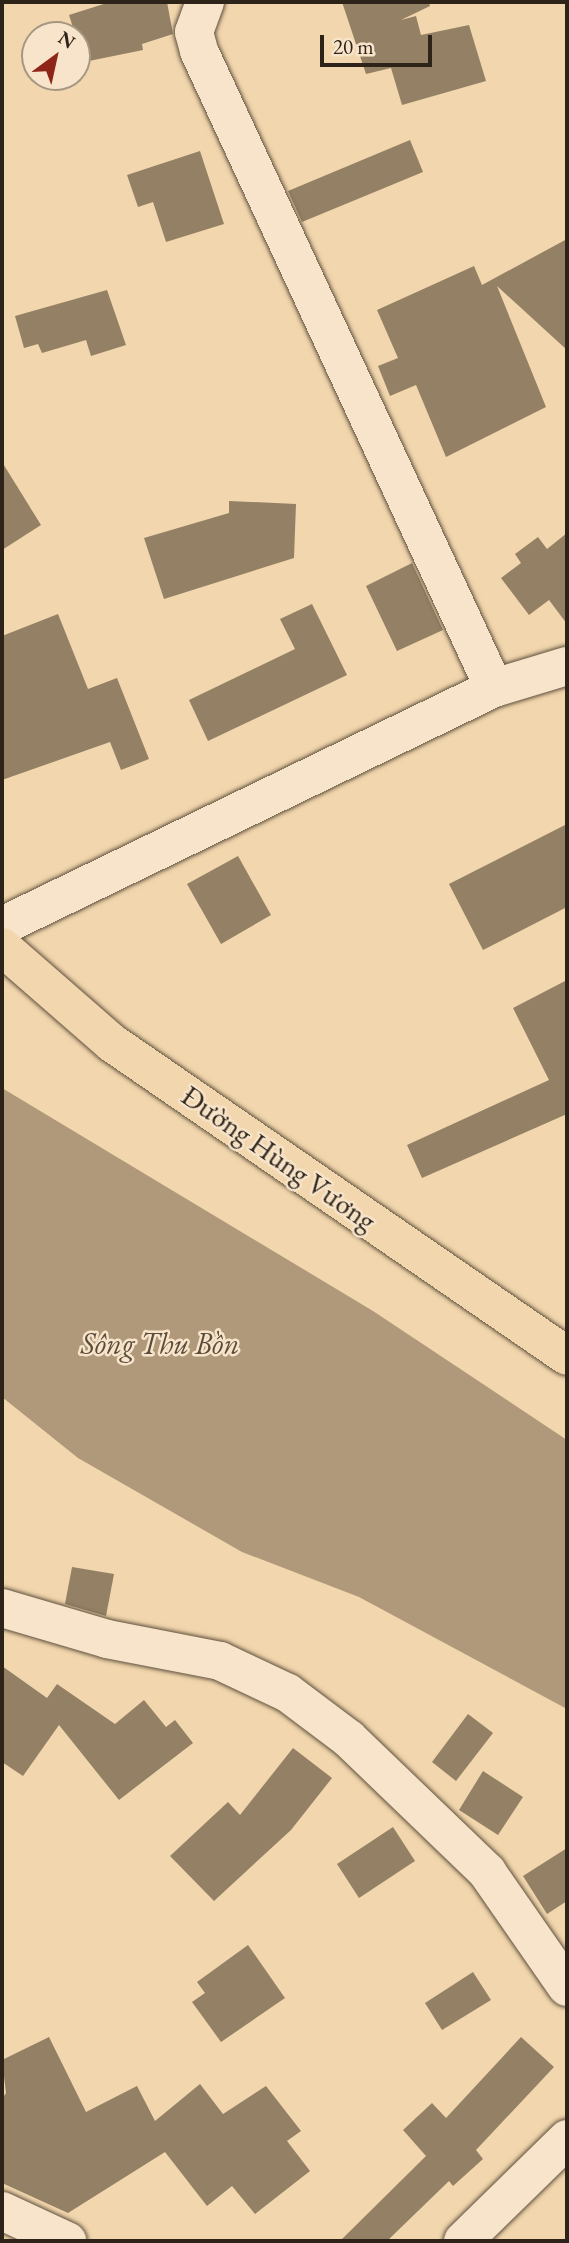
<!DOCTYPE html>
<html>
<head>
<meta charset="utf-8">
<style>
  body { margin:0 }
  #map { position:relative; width:569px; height:2243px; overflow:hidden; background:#f2d6ad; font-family:"EB Garamond",serif }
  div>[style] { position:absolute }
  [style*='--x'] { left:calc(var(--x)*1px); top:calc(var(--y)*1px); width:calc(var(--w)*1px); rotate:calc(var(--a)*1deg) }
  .water>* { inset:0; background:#af997a }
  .building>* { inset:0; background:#938065 }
  .roads { filter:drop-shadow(0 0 2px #5e503d) drop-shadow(0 0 2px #5e503d) }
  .minor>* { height:38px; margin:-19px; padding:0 19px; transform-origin:19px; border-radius:19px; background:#f7e4ca }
  .major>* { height:38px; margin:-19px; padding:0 19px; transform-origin:19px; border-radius:19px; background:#f2d6ad }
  span { translate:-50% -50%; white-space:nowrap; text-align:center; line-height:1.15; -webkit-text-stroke:5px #f7e4ca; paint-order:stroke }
  .street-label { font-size:28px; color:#2d2318 }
  .water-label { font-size:30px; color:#5a4c3a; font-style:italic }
  .frame { position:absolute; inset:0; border:4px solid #2d2318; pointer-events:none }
  .north { position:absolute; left:21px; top:21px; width:70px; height:70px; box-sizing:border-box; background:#f7e4ca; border:2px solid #a69783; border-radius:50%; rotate:33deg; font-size:19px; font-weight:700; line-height:28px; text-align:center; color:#2d2318 }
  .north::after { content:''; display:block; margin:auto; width:24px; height:32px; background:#8f2418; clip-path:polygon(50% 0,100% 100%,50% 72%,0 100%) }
  .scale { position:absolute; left:320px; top:35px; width:112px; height:32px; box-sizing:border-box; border:4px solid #2d2318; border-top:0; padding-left:9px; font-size:21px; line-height:24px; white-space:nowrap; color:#2d2318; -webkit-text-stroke:5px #f7e4ca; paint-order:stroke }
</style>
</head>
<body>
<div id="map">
  <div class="water">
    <i style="clip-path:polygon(2px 1088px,373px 1311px,567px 1440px,567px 1709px,359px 1597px,242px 1552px,78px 1458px,2px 1397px)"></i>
  </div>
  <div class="building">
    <i style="clip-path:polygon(110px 2px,167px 2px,173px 34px,142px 44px,143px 50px,84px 62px,69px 15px)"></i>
    <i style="clip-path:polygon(342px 2px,429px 2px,430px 6px,401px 20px,416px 16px,421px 35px,469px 25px,486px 81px,402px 105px,391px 68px,366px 74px)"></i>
    <i style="clip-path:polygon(410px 140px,423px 172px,302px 222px,288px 191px)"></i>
    <i style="clip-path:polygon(200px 151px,224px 224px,166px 242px,153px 202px,138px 207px,127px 175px)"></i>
    <i style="clip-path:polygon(567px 239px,567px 350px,497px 286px,546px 407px,446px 457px,416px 385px,390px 396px,378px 366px,398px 358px,377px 310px,474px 266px,482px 285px)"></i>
    <i style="clip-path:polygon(107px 290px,126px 345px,91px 356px,86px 340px,42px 353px,38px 344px,24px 348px,15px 316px)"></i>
    <i style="clip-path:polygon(2px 462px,41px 525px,2px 550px)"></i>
    <i style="clip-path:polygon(229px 501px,296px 504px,294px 558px,164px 599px,144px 538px,229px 513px)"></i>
    <i style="clip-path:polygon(567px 533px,567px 624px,549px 600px,529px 615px,501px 578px,521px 563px,515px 554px,538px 537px,547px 549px)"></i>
    <i style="clip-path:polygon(412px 563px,443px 630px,397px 651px,366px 586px)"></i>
    <i style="clip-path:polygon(312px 604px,347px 675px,208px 741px,189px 700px,295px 649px,280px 619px)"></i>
    <i style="clip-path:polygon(58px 614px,88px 689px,117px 678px,149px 759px,121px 770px,110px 742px,2px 780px,2px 636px)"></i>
    <i style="clip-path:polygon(567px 824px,567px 907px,483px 950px,449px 884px)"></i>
    <i style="clip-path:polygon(238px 856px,271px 915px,221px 944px,187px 884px)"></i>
    <i style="clip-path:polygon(567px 980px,567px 1114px,422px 1178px,407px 1145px,549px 1080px,513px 1008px)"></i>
    <i style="clip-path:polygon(72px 1567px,114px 1574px,106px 1616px,65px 1604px)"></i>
    <i style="clip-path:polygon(2px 1666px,47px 1698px,57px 1684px,115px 1724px,144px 1700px,166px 1727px,175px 1720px,193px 1743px,119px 1800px,59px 1725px,23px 1776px,2px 1762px)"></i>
    <i style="clip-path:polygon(468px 1714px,493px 1733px,456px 1781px,432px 1762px)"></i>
    <i style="clip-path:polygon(293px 1748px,332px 1778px,291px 1830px,214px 1901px,170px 1856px,228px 1802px,240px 1815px)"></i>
    <i style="clip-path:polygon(483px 1771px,523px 1797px,498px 1835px,459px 1810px)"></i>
    <i style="clip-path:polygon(393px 1827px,415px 1861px,359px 1898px,337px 1864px)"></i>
    <i style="clip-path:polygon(567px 1848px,567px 1901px,547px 1914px,523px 1876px)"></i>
    <i style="clip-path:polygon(248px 1945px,285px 1998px,221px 2042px,192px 2002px,205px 1993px,197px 1982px)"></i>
    <i style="clip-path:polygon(473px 1972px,491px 2000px,442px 2030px,425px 2003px)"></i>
    <i style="clip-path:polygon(49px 2037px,86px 2112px,137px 2086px,155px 2121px,200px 2084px,223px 2114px,266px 2086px,301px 2131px,287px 2141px,310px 2171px,255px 2214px,232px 2186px,207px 2206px,165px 2152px,68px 2213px,2px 2183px,2px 2099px,6px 2093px,2px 2060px)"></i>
    <i style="clip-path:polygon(521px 2037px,554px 2067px,476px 2150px,483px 2159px,453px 2186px,449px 2181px,387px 2241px,340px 2241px,426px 2156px,403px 2130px,432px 2103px,446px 2118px)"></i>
  </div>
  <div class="roads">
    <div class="minor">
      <i style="--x:205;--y:2;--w:32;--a:110"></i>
      <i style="--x:194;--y:32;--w:20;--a:75"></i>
      <i style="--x:199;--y:51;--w:702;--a:65.15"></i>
      <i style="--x:2;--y:926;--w:547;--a:-25.81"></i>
      <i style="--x:494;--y:688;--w:76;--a:-16.8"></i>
      <i style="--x:2;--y:1608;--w:109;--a:16.4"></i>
      <i style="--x:107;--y:1639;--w:115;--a:11"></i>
      <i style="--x:220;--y:1661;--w:75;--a:25.2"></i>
      <i style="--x:288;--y:1693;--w:76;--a:37"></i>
      <i style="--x:349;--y:1739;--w:192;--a:43.9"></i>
      <i style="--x:487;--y:1872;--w:140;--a:55.2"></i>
      <i style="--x:2;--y:2211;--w:72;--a:24.8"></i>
      <i style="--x:463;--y:2241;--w:146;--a:-44.4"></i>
    </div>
    <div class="major">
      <i style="--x:2;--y:947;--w:146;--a:41.1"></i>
      <i style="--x:112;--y:1043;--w:552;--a:34.52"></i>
    </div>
  </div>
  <div class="street-label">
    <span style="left:279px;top:1158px;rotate:35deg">Đường Hùng Vương</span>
  </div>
  <div class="water-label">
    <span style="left:160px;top:1344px">Sông Thu Bồn</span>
  </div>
  <div class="frame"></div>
  <div class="north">N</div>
  <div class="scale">20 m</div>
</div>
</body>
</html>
